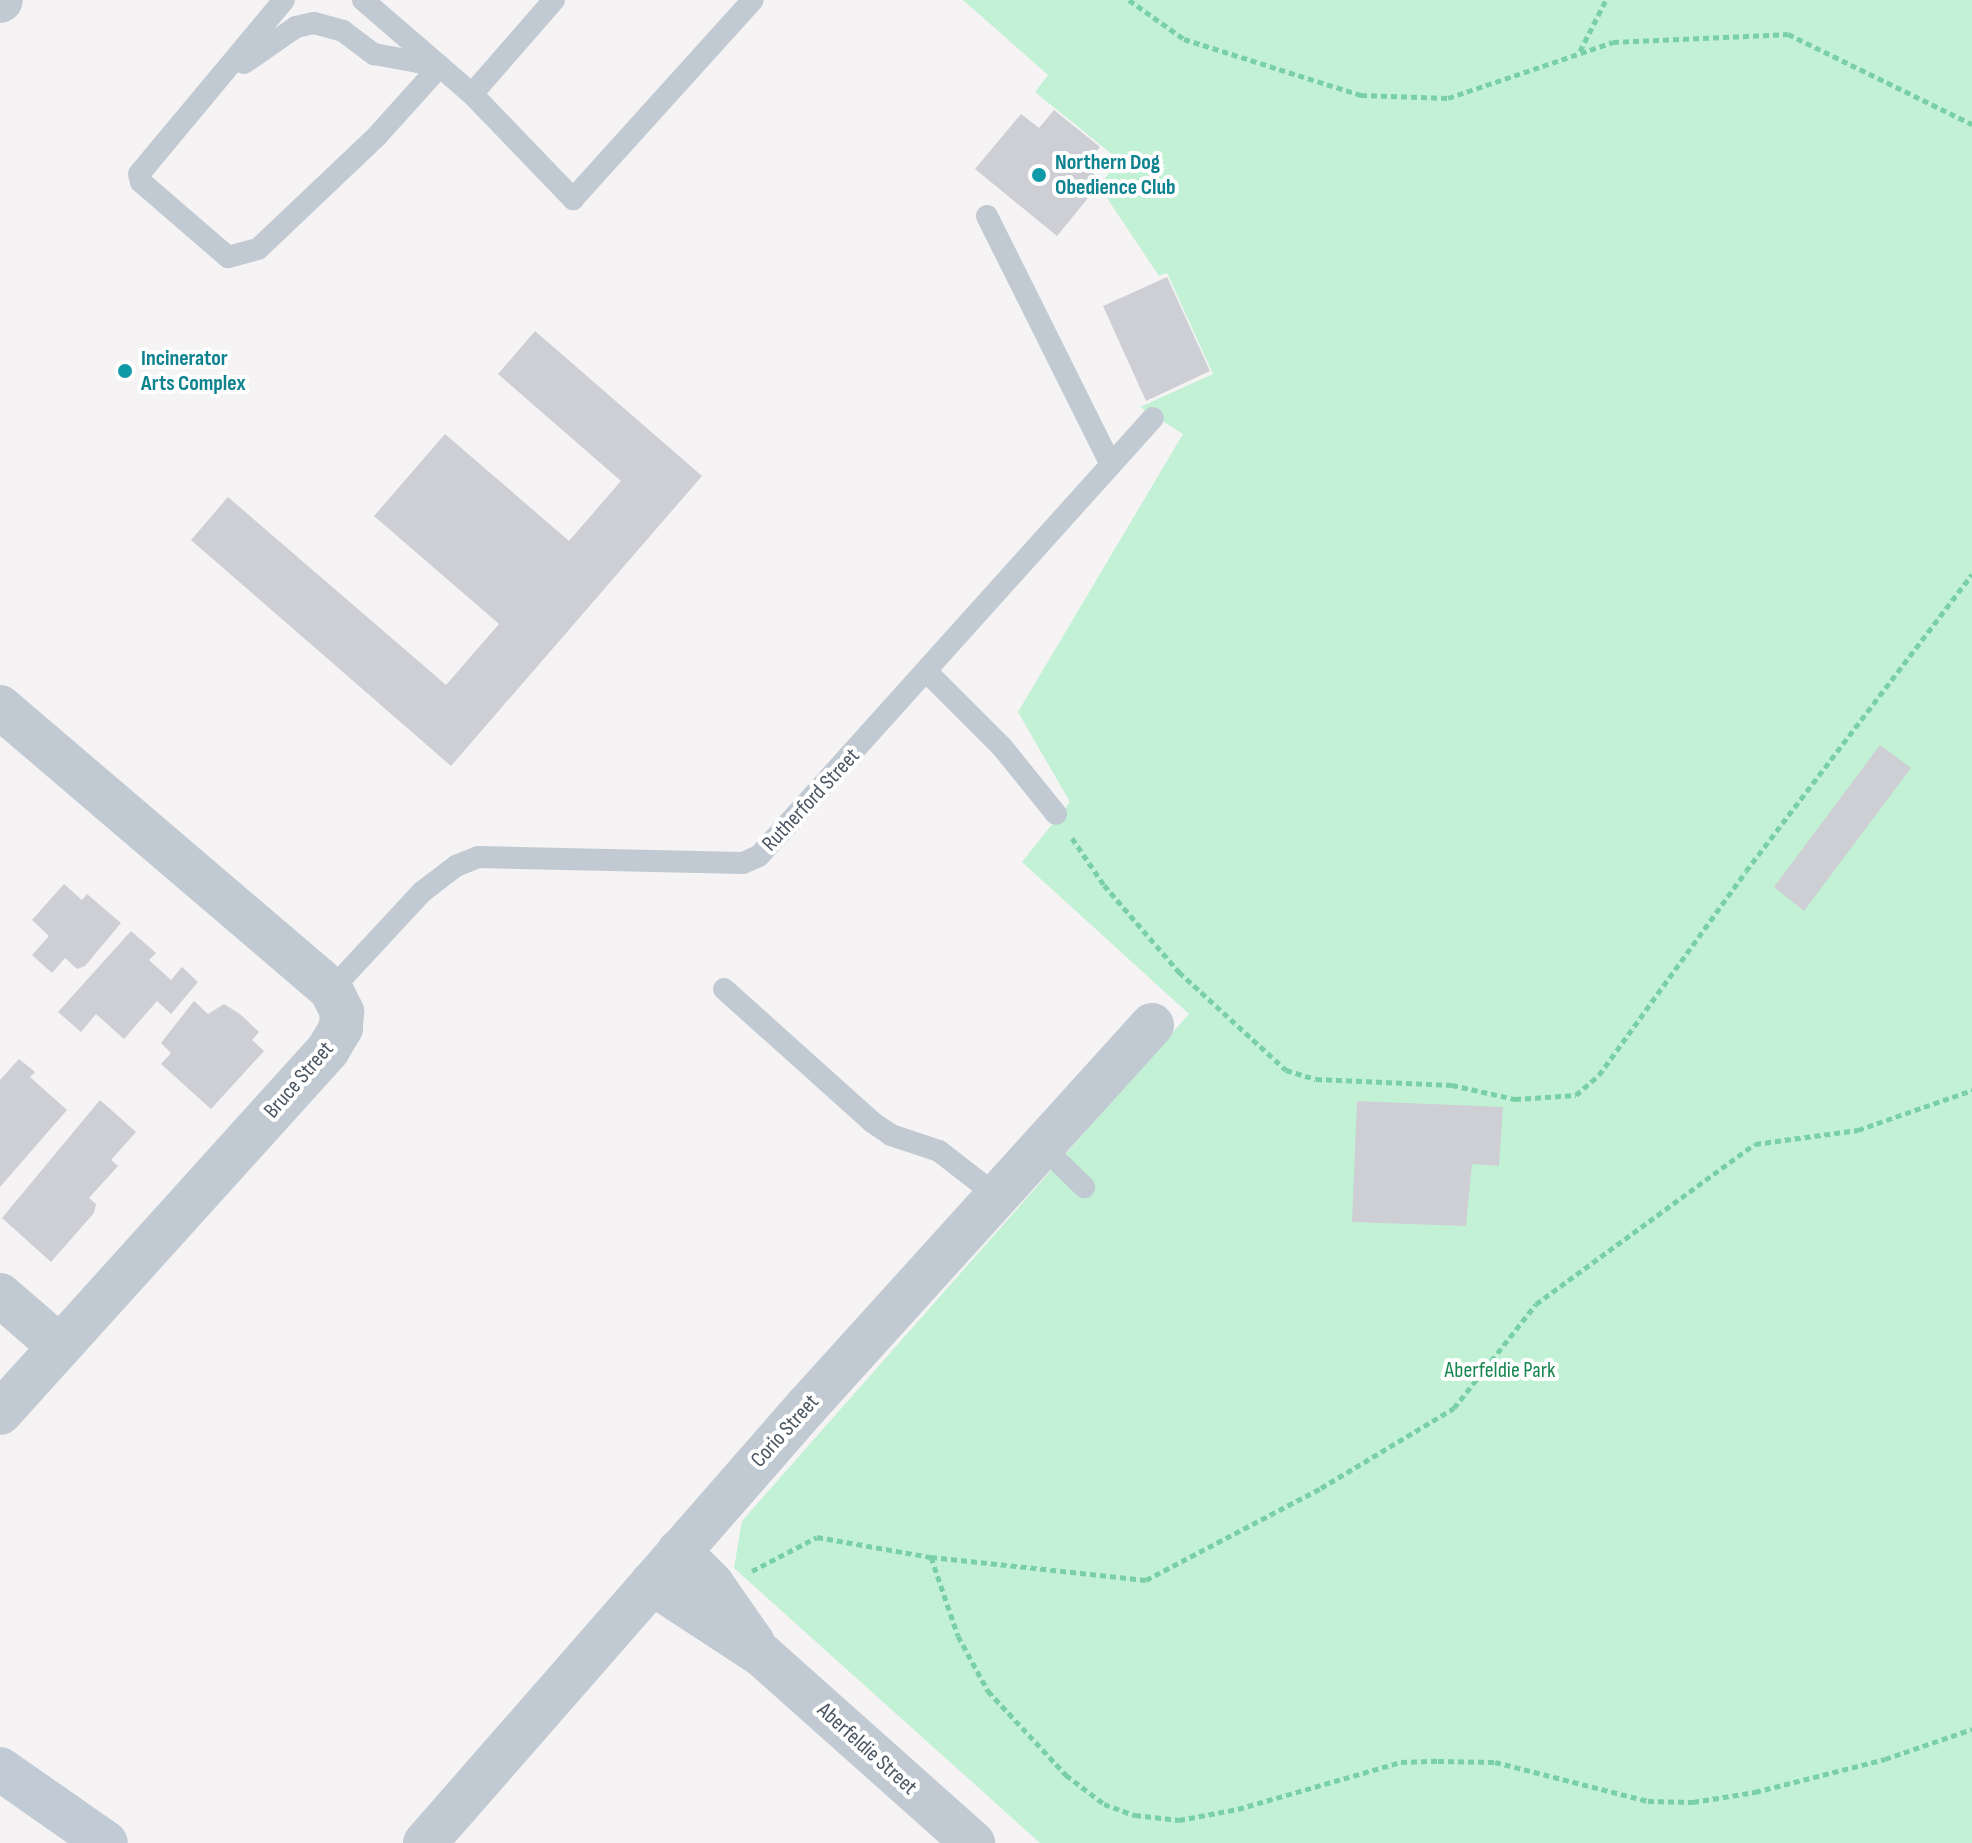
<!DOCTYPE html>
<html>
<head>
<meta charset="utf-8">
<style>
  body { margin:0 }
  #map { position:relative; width:1972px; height:1843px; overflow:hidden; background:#f5f3f3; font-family:"Sofia Sans Condensed",sans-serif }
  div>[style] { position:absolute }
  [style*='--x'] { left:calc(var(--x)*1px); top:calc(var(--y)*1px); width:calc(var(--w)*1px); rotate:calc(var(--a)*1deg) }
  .green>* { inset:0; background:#c3f1d5 }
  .building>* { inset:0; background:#cdcfd5 }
  .path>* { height:5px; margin-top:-2.5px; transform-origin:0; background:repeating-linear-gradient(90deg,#7ad0a6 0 6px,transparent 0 10px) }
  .service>* { height:22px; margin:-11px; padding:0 11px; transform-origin:11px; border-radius:11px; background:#c1cad2 }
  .minor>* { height:44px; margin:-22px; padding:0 22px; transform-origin:22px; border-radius:22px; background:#c1cad2 }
  .tertiary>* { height:44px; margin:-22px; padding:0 22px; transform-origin:22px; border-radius:22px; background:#c1cad2 }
  .secondary>* { height:44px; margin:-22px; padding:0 22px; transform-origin:22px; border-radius:22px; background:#c1cbd6 }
  .dots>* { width:22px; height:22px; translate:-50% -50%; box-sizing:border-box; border:4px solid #fff; border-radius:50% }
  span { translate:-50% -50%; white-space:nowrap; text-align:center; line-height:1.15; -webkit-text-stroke:8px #fff; paint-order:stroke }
  .culture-label { font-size:22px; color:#0d838f; font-weight:700 }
  .left { translate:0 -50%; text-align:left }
  .street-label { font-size:22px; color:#4a5661 }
  .park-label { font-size:22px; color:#17864f }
</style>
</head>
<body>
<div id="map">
  <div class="green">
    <i style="clip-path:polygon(963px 0,1972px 0,1972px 1843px,1040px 1843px,734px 1568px,742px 1521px,1189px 1014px,1022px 862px,1070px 802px,1018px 712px,1183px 434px,1140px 407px,1213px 374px,1167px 273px,1159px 276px,1099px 186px,1119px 160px,1035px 92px,1048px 75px)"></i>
  </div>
  <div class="building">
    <i style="clip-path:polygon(1054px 110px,1100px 147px,1084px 166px,1102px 181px,1057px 236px,975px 169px,1021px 114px,1039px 128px)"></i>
    <i style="clip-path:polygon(1167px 277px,1210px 371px,1146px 401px,1103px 306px)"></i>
    <i style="clip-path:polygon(535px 331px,702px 476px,451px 766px,191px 540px,228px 497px,446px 685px,499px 624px,374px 516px,445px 434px,569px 541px,621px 481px,498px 374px)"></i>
    <i style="clip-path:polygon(1880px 745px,1911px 768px,1804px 911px,1774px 887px)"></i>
    <i style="clip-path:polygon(64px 884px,82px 900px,87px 894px,121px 923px,85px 966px,77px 969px,65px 958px,52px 973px,32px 955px,49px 936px,32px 920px)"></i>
    <i style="clip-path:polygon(131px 931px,156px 953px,149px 960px,171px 980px,182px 967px,198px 982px,171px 1014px,157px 1001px,124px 1039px,96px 1014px,81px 1032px,58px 1012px)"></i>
    <i style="clip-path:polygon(194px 1001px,208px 1014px,224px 1004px,240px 1014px,259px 1032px,252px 1040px,264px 1051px,211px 1109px,161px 1064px,171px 1053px,161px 1043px)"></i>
    <i style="clip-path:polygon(19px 1059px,35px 1072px,30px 1077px,67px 1110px,0 1187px,0 1080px)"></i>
    <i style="clip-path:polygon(100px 1100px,136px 1132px,111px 1160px,118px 1166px,89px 1198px,96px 1204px,94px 1213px,51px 1262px,2px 1218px)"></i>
    <i style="clip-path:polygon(1357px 1101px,1503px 1107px,1499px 1166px,1472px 1164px,1466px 1226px,1352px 1222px)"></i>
  </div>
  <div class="path">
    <i style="--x:1129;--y:0;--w:67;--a:35.3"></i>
    <i style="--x:1184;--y:39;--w:186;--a:17.6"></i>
    <i style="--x:1361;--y:95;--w:87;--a:2"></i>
    <i style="--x:1448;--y:98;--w:174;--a:-18.7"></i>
    <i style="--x:1613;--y:42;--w:175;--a:-2.6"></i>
    <i style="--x:1788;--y:34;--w:205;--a:26.1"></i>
    <i style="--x:1580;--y:51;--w:57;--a:-63"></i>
    <i style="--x:1072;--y:838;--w:57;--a:55.8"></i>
    <i style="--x:1104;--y:885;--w:115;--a:49.2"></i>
    <i style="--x:1179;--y:972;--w:145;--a:42.5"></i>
    <i style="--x:1286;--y:1070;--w:31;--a:17"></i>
    <i style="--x:1316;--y:1079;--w:136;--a:2.5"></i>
    <i style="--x:1452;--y:1085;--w:65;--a:12.5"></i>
    <i style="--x:1515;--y:1099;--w:61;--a:-3.8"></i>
    <i style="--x:1576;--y:1095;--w:30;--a:-41"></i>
    <i style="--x:1599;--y:1075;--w:251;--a:-54.2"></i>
    <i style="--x:1746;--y:871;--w:373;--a:-52.7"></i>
    <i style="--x:931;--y:1557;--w:83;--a:71.1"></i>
    <i style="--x:958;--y:1636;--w:63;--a:61.4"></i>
    <i style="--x:988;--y:1691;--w:115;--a:47.1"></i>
    <i style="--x:1066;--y:1775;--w:48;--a:37.3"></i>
    <i style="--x:1104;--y:1804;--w:33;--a:20"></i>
    <i style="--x:1135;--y:1815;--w:44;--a:6.5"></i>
    <i style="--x:1179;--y:1820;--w:60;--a:-10.6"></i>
    <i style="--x:1238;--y:1809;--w:170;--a:-16.1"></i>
    <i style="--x:1401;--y:1762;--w:37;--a:-2"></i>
    <i style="--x:1438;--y:1761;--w:57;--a:1"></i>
    <i style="--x:1495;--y:1762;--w:158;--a:14.3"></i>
    <i style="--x:1648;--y:1801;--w:45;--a:1.3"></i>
    <i style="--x:1693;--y:1802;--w:63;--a:-9.2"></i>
    <i style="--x:1755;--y:1792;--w:134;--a:-14.2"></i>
    <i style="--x:1885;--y:1759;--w:92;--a:-19"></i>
    <i style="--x:752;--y:1571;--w:73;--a:-27.6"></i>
    <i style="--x:817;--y:1537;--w:116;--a:10"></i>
    <i style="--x:931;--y:1557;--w:216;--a:6.1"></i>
    <i style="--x:1146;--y:1580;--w:198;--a:-27.7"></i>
    <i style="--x:1321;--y:1488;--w:155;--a:-31"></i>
    <i style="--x:1454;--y:1408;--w:132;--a:-51.7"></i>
    <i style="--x:1536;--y:1304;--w:271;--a:-36.2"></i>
    <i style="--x:1755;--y:1144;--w:104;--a:-7.7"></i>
    <i style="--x:1858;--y:1130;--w:121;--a:-19.3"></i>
  </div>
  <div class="service">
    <i style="--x:284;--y:0;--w:226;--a:129.8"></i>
    <i style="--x:139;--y:174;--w:8;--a:76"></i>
    <i style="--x:141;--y:182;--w:115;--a:40.8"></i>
    <i style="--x:228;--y:257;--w:31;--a:-15"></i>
    <i style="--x:258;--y:249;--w:164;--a:-43.5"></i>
    <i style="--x:377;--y:136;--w:94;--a:-48"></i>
    <i style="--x:363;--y:0;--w:144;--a:40.8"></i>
    <i style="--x:472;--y:94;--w:146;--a:46.1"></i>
    <i style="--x:573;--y:199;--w:268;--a:-47.9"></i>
    <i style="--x:244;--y:63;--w:63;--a:-34.7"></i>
    <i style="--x:296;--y:27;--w:18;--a:-13"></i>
    <i style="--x:314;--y:23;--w:30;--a:15"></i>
    <i style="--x:343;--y:31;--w:39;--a:37"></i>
    <i style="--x:374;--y:54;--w:66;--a:10.5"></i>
    <i style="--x:472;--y:94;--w:125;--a:-48.9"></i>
    <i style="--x:987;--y:216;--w:278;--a:63.5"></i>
    <i style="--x:927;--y:672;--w:106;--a:45"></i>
    <i style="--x:1002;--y:747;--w:86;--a:51.1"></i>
    <i style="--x:724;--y:989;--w:199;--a:41.9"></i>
    <i style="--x:872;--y:1122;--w:23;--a:34"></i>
    <i style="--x:891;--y:1135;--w:51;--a:18.4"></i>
    <i style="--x:939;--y:1151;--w:73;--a:37.8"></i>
    <i style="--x:331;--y:990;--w:134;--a:-47.1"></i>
    <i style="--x:422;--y:892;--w:43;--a:-37.4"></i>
    <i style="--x:456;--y:866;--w:24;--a:-22"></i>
    <i style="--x:478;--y:857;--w:265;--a:1.3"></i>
    <i style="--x:743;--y:863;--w:17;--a:-24"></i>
    <i style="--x:759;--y:856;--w:589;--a:-48.03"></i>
    <i style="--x:1042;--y:1146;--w:59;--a:44.3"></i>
  </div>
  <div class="minor">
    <i style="--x:0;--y:707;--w:435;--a:40.5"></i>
    <i style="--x:331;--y:990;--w:25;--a:63"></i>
    <i style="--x:342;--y:1012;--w:16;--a:94"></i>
    <i style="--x:341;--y:1028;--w:26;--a:121"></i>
    <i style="--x:328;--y:1050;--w:489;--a:132.1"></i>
    <i style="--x:0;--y:1295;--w:79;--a:40.9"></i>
    <i style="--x:679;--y:1551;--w:47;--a:45"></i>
    <i style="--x:712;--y:1584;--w:72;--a:55.2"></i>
    <i style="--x:652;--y:1583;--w:131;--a:33.2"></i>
    <i style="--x:762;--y:1655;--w:283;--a:41.7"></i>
    <i style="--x:425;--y:1843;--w:580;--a:-48.84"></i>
    <i style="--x:807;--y:1406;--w:514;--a:-47.84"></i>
  </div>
  <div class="tertiary">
    <i style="--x:0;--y:1;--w:1;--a:-45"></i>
  </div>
  <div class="secondary">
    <i style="--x:0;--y:1769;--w:129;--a:34.9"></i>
  </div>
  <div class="dots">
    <i style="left:1039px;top:175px;background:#0f9aa8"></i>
    <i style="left:125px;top:371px;background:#0f9aa8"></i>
  </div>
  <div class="culture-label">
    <span class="left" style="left:1055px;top:175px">Northern Dog<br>Obedience Club</span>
    <span class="left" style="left:141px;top:371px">Incinerator<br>Arts Complex</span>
  </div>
  <div class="street-label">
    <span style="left:811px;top:800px;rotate:-47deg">Rutherford Street</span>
    <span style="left:299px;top:1080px;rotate:-49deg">Bruce Street</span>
    <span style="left:785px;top:1431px;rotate:-48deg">Corio Street</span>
    <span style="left:867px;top:1749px;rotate:42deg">Aberfeldie Street</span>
  </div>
  <div class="park-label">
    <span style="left:1500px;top:1371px">Aberfeldie Park</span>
  </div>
</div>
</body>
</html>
